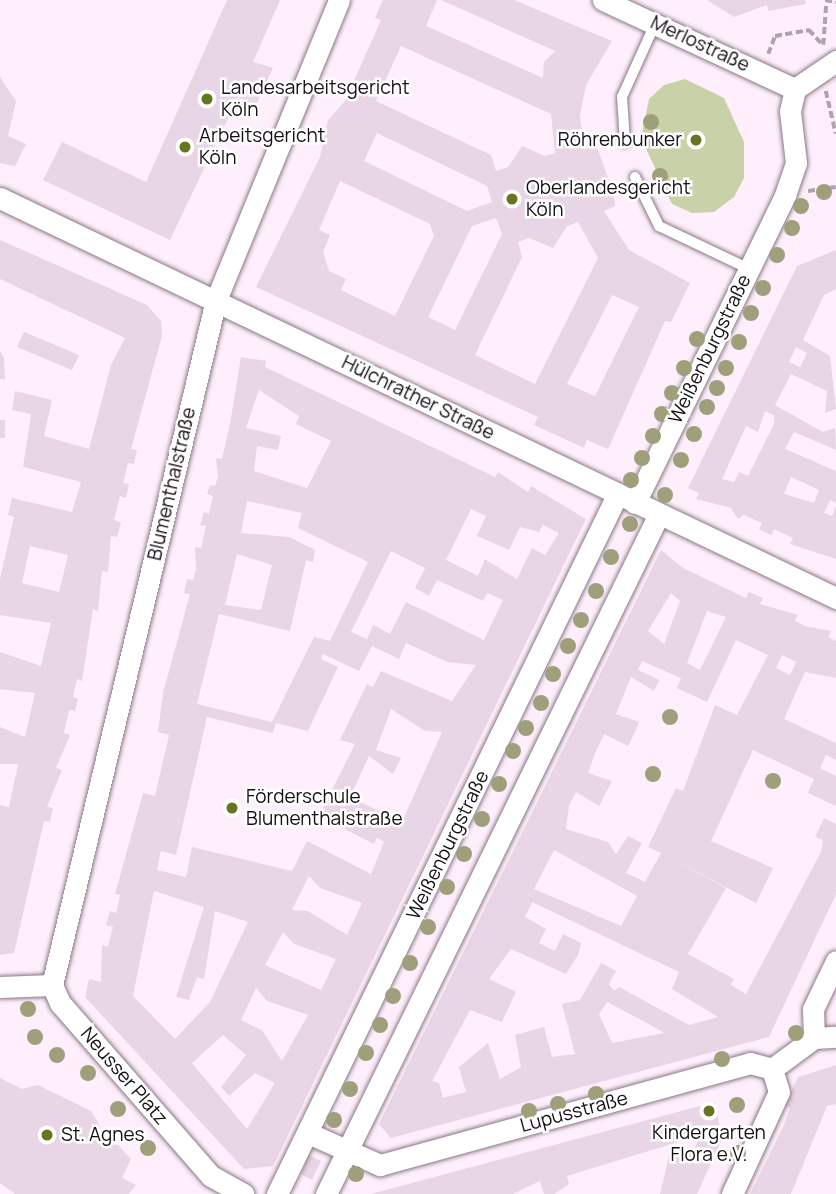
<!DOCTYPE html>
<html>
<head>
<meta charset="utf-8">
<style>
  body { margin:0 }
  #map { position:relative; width:836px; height:1194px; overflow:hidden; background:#ffeffc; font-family:Manrope,sans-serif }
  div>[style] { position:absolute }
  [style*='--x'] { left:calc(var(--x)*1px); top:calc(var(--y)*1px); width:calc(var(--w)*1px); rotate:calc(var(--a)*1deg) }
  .green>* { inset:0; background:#c8d1a8 }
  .building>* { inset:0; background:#e8d5e5 }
  .path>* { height:3.5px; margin-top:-1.75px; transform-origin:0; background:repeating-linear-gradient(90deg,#afa3ad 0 7px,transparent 0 10.5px) }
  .roads { filter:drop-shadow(0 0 2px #897886) drop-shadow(0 0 2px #897886) }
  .lane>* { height:10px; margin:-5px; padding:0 5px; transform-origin:5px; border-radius:5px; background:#fff }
  .street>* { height:21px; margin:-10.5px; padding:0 10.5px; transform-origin:10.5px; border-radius:10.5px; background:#fff }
  .trees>* { width:16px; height:16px; margin:-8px; border-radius:50%; background:#a09f7c }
  .dots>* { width:19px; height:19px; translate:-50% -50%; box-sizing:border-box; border:4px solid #fff; border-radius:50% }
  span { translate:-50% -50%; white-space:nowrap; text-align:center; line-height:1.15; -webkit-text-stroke:5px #fff; paint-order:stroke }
  .street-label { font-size:19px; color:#150f15 }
  .poi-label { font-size:19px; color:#150f15 }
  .left { translate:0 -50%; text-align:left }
  .right { translate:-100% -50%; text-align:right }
</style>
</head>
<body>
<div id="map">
  <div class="green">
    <i style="clip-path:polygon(685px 79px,724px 98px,744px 142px,744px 178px,734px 197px,714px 212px,692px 213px,672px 204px,641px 138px,649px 99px,664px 85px)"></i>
  </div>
  <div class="building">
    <i style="clip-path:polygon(227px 0,280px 0,253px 62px,273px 68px,255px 107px,238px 97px,170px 240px,43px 180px,62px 142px,146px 182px)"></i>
    <i style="clip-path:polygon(evenodd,383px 0,437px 0,426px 26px,543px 78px,544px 62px,555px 51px,441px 0,514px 0,612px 41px,586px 85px,580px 116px,584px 146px,596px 144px,614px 195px,615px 206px,604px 211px,629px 250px,690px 283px,671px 322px,665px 321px,608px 449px,587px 440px,584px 448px,534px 425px,538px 417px,256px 287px,320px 157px,328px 120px,345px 101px,381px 20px,375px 18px,383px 0,401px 46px,551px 114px,555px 153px,545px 156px,522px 146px,508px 167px,496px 171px,491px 155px,376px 101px,401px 46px,383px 0,377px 133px,487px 186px,492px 202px,467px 211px,364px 161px,377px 133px,383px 0,340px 181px,430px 224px,434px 236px,395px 316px,341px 290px,346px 279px,329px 271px,323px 252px,330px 235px,319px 230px,340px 181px,383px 0,496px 218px,502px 234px,455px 330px,428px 317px,472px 226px,496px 218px,383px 0,578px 222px,598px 258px,535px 384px,475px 355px,522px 257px,518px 242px,529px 238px,553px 248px,567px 226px,578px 222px,383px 0,612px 295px,639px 307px,595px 396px,567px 384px,612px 295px)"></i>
    <i style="clip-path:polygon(707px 0,805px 0,806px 4px,768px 11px,767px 5px,734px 17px)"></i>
    <i style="clip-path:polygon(0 77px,16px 101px,8px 136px,26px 144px,15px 166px,0 163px)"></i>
    <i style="clip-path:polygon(evenodd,0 240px,147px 305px,161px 321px,162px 336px,131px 449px,137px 450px,134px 464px,128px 463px,123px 483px,129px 484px,126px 498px,120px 496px,114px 520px,121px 522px,117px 537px,111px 536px,108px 572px,102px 571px,98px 611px,93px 609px,82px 681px,77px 679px,73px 697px,78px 699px,75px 711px,69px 710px,64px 733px,70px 735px,56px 768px,62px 770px,47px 807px,53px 808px,50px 822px,44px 821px,14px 953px,0 955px,0 805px,9px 807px,18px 764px,0 764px,0 727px,25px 737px,35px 693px,0 689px,0 652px,41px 666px,51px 623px,0 615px,0 579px,14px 517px,8px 515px,12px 498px,72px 512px,81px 482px,23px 467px,31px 414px,12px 410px,15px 391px,52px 400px,44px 436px,89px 449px,111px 365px,125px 338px,0 279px,0 240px,30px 546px,68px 555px,59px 592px,22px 583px,30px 546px)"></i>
    <i style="clip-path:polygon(evenodd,836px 250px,836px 289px,824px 295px,803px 340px,830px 356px,836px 409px,825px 413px,827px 391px,791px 374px,775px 405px,823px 432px,835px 428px,836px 450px,794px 432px,785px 449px,836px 471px,836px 503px,830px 500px,824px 513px,832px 516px,836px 506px,836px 559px,790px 544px,793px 538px,774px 529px,771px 535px,759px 529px,762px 523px,744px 515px,738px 519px,731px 508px,696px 499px,699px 493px,688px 488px,797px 266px,836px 250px,796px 347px,807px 353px,800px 367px,789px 362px,796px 347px,836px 250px,765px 411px,774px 415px,774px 424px,748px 476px,739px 472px,734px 482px,722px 479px,746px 426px,758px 432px,765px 411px,836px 250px,791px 477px,819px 490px,814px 503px,784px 494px,791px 477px)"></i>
    <i style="clip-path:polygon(24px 332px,79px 355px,72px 370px,17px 347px)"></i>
    <i style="clip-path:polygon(0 351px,4px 358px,5px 379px,0 379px)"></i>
    <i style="clip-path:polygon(evenodd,241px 357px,266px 361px,265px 367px,495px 477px,498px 472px,528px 492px,531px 486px,586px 519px,273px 1166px,244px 1169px,85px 997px,89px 979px,101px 982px,102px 945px,108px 947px,113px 927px,106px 925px,110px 911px,116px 913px,120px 895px,115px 894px,143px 793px,155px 796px,169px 735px,158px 732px,163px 693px,190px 594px,184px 593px,187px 579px,193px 580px,196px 570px,195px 547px,201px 548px,206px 526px,200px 525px,204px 512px,209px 514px,213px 496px,207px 494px,210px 485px,215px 486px,218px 477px,216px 458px,222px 459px,230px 424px,241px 357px,259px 390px,299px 416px,296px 424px,331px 441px,307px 488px,254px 471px,257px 446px,278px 450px,281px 436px,246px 428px,259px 390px,241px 357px,247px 501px,302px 513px,298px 528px,368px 562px,330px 641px,314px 637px,272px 722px,197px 704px,219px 614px,290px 631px,306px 560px,313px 562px,315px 550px,289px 537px,241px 533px,247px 501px,241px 357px,471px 509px,486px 516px,477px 536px,509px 550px,520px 527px,539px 532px,543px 525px,559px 533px,545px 555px,532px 548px,517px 579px,485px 559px,478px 576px,446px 560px,471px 509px,241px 357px,391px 551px,425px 568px,415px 588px,429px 596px,437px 580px,483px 601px,487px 593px,503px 600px,484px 640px,406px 602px,390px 634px,373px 625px,367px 639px,351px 632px,391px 551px,241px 357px,237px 554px,272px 565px,261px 610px,225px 605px,237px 554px,241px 357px,406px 643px,447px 662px,476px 665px,452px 701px,381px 671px,373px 687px,367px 684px,340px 740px,355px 744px,319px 816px,374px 844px,377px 838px,384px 842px,371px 874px,307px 841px,292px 871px,192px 847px,186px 877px,157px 870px,161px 851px,176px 855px,207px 717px,273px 733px,276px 723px,308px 731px,338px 667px,321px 659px,323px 654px,359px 671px,372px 646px,399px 659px,406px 643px,241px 357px,391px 709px,425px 731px,442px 732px,402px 822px,350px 797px,369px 756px,393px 774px,401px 758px,376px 750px,391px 709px,241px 357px,309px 876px,320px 888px,362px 903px,347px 935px,308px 911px,292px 910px,309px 876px,241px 357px,154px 891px,204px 907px,176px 997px,189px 1000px,197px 977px,204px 979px,215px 911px,248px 922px,210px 1002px,175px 1039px,133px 996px,154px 891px,241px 357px,283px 932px,294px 944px,336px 959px,321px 990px,265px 965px,283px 932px,241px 357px,256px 988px,267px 1001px,308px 1015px,282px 1061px,262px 1030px,241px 1020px,256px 988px,241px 357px,223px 1035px,246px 1055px,221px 1087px,229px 1096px,255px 1073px,275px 1083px,247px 1129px,192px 1063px,223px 1035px)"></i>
    <i style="clip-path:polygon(0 420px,5px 420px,5px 438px,0 438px)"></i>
    <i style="clip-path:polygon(evenodd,661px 550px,683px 568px,746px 598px,749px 592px,763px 598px,760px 604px,798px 615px,795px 621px,805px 626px,831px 631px,828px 637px,836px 641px,836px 678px,805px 672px,784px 719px,836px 743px,836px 760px,826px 755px,820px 768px,836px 776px,836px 806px,808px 793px,814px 779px,753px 750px,711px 841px,773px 868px,756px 903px,661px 853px,726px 888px,688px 954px,734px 979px,731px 985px,746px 994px,821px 852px,823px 840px,815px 837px,824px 818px,836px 824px,836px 894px,769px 1037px,391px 1138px,379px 1124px,661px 550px,671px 593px,680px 601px,664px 644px,648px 631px,671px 593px,661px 550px,707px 611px,726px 617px,700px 670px,687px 663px,707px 611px,661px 550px,736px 640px,768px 655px,737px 715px,715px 705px,683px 791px,676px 788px,648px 847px,661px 853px,645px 882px,626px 873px,642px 843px,628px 836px,616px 854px,608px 842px,566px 829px,569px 806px,576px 792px,599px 806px,612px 781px,588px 773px,596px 751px,604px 734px,628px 746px,634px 734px,639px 722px,616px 714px,631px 677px,654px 691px,659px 680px,638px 670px,642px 661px,681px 678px,677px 688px,707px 702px,736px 640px,661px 550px,782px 655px,796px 662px,790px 675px,776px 668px,782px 655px,661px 550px,554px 850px,637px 896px,621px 926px,534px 889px,554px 850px,661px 550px,532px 902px,679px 972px,672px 989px,718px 1017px,689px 1025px,619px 987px,614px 991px,609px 984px,616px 971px,601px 963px,580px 1000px,562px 1004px,575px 1054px,552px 1057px,544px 1027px,515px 1035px,521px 1067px,500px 1079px,488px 1043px,459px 1067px,466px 1092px,443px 1098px,439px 1083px,432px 1081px,470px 1010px,502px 1022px,516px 992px,489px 979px,511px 949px,566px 974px,578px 955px,581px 943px,563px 934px,555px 951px,539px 943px,546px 929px,525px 917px,532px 902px,661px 550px,607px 1002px,647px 1023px,664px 1033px,612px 1043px,599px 1014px,607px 1002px)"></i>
    <i style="clip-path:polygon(836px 1065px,836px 1104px,827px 1106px,791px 1194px,750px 1194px,784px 1125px,790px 1108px,784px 1106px,798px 1077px)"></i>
    <i style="clip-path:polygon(0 1078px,22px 1089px,38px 1085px,91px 1111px,100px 1126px,96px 1142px,118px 1145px,131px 1159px,122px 1178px,136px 1185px,129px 1194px,15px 1194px,0 1183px)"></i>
    <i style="clip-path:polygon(715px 1102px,722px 1139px,697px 1194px,660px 1194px,669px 1156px,680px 1148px,692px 1153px,701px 1135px,567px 1176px,569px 1184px,554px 1194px,544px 1194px,540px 1181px,513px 1194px,371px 1194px)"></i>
    <i style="clip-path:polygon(309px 1155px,321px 1161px,312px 1180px,301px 1174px)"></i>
  </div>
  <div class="path">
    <i style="--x:825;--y:0;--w:11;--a:10"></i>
    <i style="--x:823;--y:45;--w:41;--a:-85.8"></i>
    <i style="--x:768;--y:54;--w:19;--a:-69"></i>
    <i style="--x:775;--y:36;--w:35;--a:-10"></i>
    <i style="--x:809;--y:30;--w:19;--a:47"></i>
    <i style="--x:826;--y:91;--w:44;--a:76.9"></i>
    <i style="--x:808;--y:191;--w:28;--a:-8"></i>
  </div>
  <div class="roads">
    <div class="lane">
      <i style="--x:625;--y:142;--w:45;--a:-93.8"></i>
      <i style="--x:622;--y:97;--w:80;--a:-65.7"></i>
      <i style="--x:635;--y:177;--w:55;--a:63.9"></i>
      <i style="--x:659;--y:226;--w:100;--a:25.5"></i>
    </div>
    <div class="street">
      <i style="--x:603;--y:0;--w:212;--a:24.9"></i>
      <i style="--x:0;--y:198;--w:927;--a:25.57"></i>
      <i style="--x:635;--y:503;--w:343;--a:-64"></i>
      <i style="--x:785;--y:195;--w:34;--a:-71"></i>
      <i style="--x:796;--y:163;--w:52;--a:-96.6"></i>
      <i style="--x:790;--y:111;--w:23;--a:-77"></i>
      <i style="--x:795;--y:89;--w:50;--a:-34.3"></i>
      <i style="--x:52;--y:985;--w:704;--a:-76.54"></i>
      <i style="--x:216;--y:300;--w:324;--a:-67.7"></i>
      <i style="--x:0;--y:987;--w:52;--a:-2.2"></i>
      <i style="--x:52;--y:985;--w:20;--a:66"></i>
      <i style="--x:60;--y:1003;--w:230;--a:48.9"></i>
      <i style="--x:211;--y:1176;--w:37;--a:29"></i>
      <i style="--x:814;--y:1038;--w:29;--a:-92"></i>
      <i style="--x:813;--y:1009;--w:53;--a:-64.4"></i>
      <i style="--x:772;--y:1069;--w:52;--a:-36.4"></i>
      <i style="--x:814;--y:1038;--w:22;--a:-3"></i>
      <i style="--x:308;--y:1133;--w:79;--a:24"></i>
      <i style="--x:380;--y:1165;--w:384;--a:-15.4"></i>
      <i style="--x:750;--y:1063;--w:23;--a:15"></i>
      <i style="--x:277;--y:1194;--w:777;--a:-64.06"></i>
      <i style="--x:326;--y:1194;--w:757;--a:-63.91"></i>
      <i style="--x:732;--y:1194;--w:112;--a:-65.3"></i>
      <i style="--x:779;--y:1092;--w:24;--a:-107"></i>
    </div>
  </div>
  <div class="trees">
    <i style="left:651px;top:122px"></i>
    <i style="left:648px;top:140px"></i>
    <i style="left:660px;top:176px"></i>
    <i style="left:824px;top:192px"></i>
    <i style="left:801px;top:206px"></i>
    <i style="left:792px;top:228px"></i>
    <i style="left:777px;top:255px"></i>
    <i style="left:763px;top:288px"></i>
    <i style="left:751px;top:313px"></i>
    <i style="left:697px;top:339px"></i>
    <i style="left:739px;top:342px"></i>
    <i style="left:684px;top:368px"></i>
    <i style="left:726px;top:368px"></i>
    <i style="left:717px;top:388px"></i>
    <i style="left:672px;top:393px"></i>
    <i style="left:707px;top:407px"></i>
    <i style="left:662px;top:414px"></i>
    <i style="left:694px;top:434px"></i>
    <i style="left:653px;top:436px"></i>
    <i style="left:642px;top:458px"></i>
    <i style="left:681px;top:460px"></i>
    <i style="left:631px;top:480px"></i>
    <i style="left:665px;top:495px"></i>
    <i style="left:630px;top:524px"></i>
    <i style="left:611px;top:557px"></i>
    <i style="left:596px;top:591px"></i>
    <i style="left:581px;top:620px"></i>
    <i style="left:568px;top:646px"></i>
    <i style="left:553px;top:674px"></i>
    <i style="left:541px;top:703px"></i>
    <i style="left:670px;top:717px"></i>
    <i style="left:526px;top:728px"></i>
    <i style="left:513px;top:751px"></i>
    <i style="left:653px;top:774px"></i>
    <i style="left:773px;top:781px"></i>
    <i style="left:499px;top:784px"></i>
    <i style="left:482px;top:819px"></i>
    <i style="left:464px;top:854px"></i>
    <i style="left:447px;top:887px"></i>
    <i style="left:428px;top:927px"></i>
    <i style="left:410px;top:963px"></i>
    <i style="left:393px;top:996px"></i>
    <i style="left:28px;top:1009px"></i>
    <i style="left:380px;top:1025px"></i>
    <i style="left:796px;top:1033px"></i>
    <i style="left:35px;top:1037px"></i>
    <i style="left:366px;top:1053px"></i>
    <i style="left:57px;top:1055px"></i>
    <i style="left:722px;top:1059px"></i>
    <i style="left:88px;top:1073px"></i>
    <i style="left:350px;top:1089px"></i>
    <i style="left:596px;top:1094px"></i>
    <i style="left:558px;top:1104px"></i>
    <i style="left:737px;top:1105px"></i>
    <i style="left:118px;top:1109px"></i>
    <i style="left:529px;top:1111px"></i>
    <i style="left:334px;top:1120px"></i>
    <i style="left:148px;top:1148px"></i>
    <i style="left:738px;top:1153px"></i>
    <i style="left:356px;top:1174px"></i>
  </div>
  <div class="dots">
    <i style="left:207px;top:99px;background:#677521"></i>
    <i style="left:696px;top:140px;background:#677521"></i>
    <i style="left:185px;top:147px;background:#677521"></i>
    <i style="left:512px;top:199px;background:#677521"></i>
    <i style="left:232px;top:808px;background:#677521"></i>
    <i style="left:709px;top:1111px;background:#677521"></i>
    <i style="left:47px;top:1135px;background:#677521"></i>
  </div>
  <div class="street-label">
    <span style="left:700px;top:44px;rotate:25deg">Merlostraße</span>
    <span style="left:710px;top:349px;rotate:-64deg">Weißenburgstraße</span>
    <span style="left:418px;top:398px;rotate:26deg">Hülchrather Straße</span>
    <span style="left:172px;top:484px;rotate:-77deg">Blumenthalstraße</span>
    <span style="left:448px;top:845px;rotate:-64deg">Weißenburgstraße</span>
    <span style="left:124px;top:1076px;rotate:49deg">Neusser Platz</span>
    <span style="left:574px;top:1112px;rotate:-15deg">Lupusstraße</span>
  </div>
  <div class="poi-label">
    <span class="left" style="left:221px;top:99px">Landesarbeitsgericht<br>Köln</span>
    <span class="left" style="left:199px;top:147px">Arbeitsgericht<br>Köln</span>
    <span class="right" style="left:682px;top:140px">Röhrenbunker</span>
    <span class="left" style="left:526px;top:199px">Oberlandesgericht<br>Köln</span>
    <span class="left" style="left:246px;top:808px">Förderschule<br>Blumenthalstraße</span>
    <span style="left:709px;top:1144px">Kindergarten<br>Flora e.V.</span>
    <span class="left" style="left:61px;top:1135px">St. Agnes</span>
  </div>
</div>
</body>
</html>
